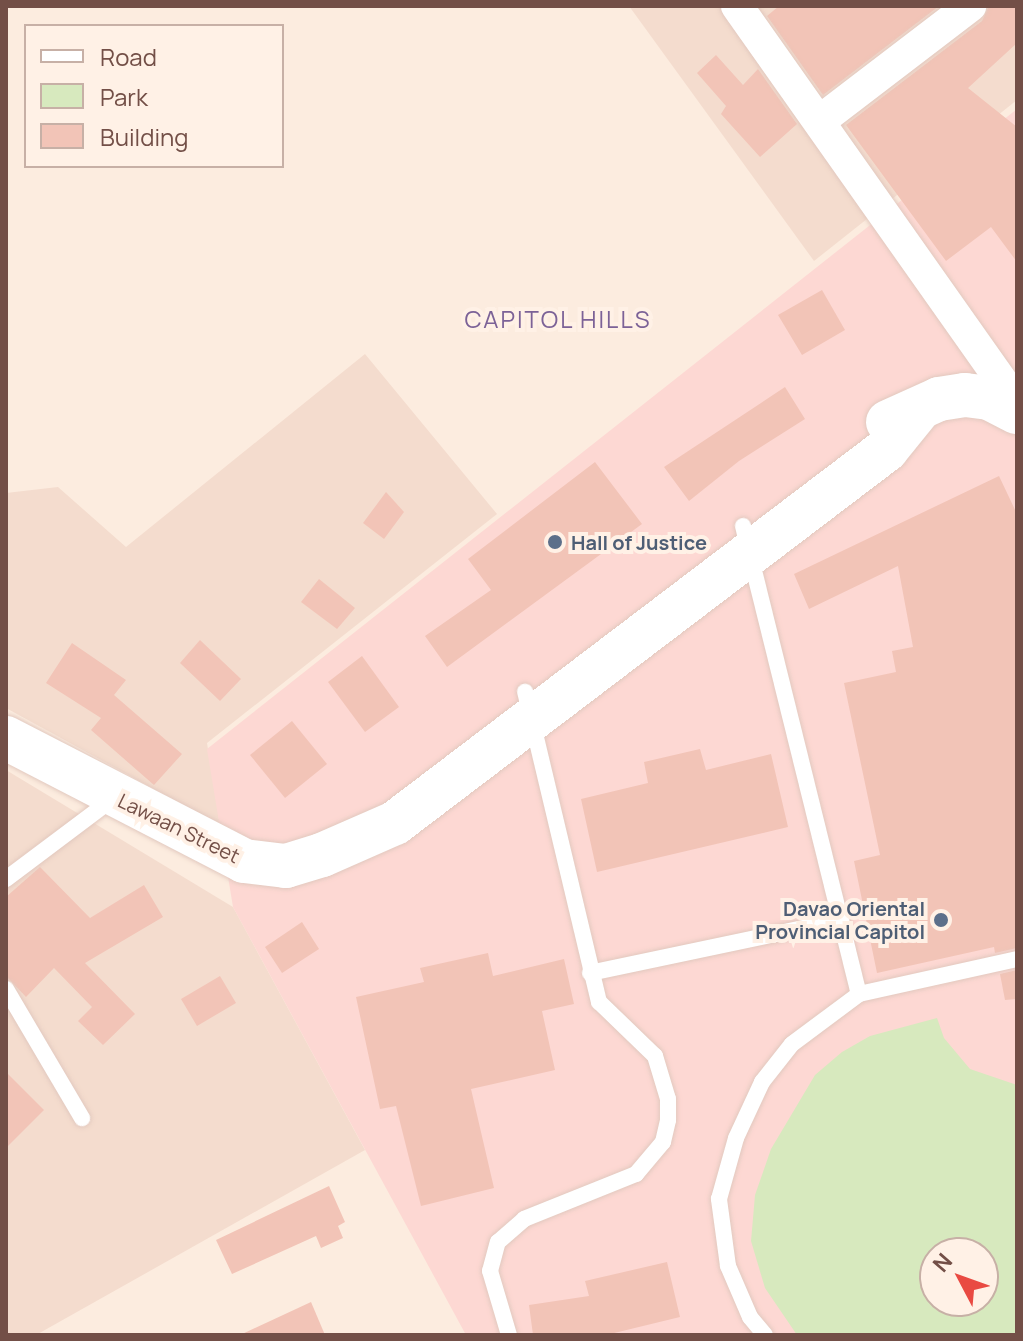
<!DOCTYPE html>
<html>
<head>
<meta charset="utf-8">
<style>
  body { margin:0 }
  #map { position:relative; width:1023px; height:1341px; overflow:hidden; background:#fcecdf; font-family:Manrope,sans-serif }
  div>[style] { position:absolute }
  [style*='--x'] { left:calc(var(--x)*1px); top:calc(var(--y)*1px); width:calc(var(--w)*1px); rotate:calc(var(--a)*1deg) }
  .residential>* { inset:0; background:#f4dcce }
  .commercial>* { inset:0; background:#fdd8d3 }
  .green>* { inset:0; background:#d7e9be }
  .building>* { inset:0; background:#f2c4b7 }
  .roads { filter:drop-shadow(0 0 2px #e2c9bf) drop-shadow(0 0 2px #e2c9bf) }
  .lane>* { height:16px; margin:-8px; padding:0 8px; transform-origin:8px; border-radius:8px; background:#fff }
  .street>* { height:32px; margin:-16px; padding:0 16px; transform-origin:16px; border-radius:16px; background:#fff }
  .secondary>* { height:44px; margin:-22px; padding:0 22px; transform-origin:22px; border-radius:22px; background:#fff }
  .dots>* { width:22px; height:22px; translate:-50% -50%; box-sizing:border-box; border:4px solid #fff1e6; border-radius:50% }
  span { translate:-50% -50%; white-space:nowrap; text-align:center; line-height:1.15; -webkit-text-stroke:8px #fff1e6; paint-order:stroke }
  .service-label { font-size:20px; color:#4e5e75; font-weight:700 }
  .left { translate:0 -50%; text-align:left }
  .right { translate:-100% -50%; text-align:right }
  .street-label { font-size:20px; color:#734f47 }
  .quarter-label { font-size:24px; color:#7c6297; letter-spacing:2px }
  .frame { position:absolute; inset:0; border:8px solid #734f47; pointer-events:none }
  .legend { position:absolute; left:24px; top:24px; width:260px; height:144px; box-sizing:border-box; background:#fff1e6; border:2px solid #c7b0a6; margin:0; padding:10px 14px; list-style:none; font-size:24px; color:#734f47 }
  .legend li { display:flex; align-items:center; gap:16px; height:40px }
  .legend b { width:40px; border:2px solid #c7b0a6 }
  .north { position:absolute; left:919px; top:1237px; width:80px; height:80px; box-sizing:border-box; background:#fff1e6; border:2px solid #c7b0a6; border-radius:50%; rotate:311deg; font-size:22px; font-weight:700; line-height:32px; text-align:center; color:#734f47 }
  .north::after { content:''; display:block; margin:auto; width:28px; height:36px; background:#e94a42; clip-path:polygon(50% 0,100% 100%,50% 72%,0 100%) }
</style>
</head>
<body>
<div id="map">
  <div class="residential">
    <i style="clip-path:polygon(629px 6px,1017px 6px,1017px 100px,814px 261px)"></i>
    <i style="clip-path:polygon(365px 354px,497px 514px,207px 743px,220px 825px,6px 708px,6px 493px,58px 487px,126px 547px)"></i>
    <i style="clip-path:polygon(6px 770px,233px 907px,365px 1150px,36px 1335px,6px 1335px)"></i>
  </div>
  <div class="commercial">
    <i style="clip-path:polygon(evenodd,1017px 109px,1017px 1335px,466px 1335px,233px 907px,207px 749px,1017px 109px,935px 1253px,983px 1253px,983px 1301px,935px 1301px,935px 1253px)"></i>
  </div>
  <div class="green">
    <i style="clip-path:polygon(evenodd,937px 1018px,944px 1038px,970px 1069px,1017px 1085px,1017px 1335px,797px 1335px,765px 1288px,751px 1241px,755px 1195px,771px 1149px,815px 1075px,842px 1052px,870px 1036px,937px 1018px,935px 1253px,983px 1253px,983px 1301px,935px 1301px,935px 1253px)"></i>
  </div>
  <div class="building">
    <i style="clip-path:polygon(779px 6px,939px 6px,823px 95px,767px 16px)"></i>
    <i style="clip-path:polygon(989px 6px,1017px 6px,1017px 43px,968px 88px,1017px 127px,1017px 262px,991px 227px,946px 261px,846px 125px,982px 21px)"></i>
    <i style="clip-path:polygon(716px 55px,743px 85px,758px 69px,797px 124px,760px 157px,721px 114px,726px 106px,697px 73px)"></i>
    <i style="clip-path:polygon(822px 290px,845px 330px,802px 355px,778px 315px)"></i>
    <i style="clip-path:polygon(785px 387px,805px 419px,739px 461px,689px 501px,664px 467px)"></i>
    <i style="clip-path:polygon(595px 462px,642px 524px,447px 667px,425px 636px,491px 590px,468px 559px)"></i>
    <i style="clip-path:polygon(999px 476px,1017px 514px,1017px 948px,995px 953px,994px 947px,877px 973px,854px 861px,880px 855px,844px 683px,896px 672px,892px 651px,913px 647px,898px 566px,809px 609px,794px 574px)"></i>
    <i style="clip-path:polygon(386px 492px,404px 512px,384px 539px,363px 523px)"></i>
    <i style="clip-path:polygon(319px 579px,355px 608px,337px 629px,301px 602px)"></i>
    <i style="clip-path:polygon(200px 640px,241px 679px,220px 701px,180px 663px)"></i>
    <i style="clip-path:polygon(72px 643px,126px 680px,114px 695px,182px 754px,154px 785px,91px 730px,101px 718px,46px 683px)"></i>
    <i style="clip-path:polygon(362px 656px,399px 707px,365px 732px,328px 682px)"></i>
    <i style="clip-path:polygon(292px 721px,327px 764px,285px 798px,250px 755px)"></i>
    <i style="clip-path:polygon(700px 749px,706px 770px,771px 754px,788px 827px,597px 872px,581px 799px,648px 783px,644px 762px)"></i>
    <i style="clip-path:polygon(40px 867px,90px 918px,144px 885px,163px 917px,85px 963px,135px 1014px,103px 1045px,78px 1021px,92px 1007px,54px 968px,26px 997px,6px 976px,6px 897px)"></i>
    <i style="clip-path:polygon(302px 922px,319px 949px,282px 973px,265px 947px)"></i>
    <i style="clip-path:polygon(488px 953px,493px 976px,564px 959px,574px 1004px,542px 1011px,555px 1070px,471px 1089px,494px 1188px,421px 1206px,396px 1106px,380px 1109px,356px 997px,424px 982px,420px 968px)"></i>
    <i style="clip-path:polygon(1017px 970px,1017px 999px,1005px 1000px,1000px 974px)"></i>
    <i style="clip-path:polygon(220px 976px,236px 1003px,197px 1026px,181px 999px)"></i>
    <i style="clip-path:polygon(6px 1072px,44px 1110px,6px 1148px)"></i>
    <i style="clip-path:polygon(329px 1186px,345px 1222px,338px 1226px,343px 1238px,321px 1248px,316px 1236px,232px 1274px,216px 1240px)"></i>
    <i style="clip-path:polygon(667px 1262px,680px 1317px,606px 1335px,533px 1335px,529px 1305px,589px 1296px,585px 1281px)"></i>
    <i style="clip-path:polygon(311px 1302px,325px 1335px,240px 1335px)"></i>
  </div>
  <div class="roads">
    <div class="lane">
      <i style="--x:743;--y:526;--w:482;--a:76.1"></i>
      <i style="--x:6;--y:879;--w:135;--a:-36.9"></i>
      <i style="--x:590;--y:973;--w:257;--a:-11.9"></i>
      <i style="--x:6;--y:989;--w:150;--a:59.5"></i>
      <i style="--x:509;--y:1335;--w:67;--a:-106.5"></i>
      <i style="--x:490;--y:1271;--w:30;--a:-75"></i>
      <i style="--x:498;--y:1242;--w:35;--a:-41"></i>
      <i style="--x:524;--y:1219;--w:121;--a:-21.9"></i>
      <i style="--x:636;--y:1174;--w:42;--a:-49.8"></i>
      <i style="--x:663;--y:1142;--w:23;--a:-77"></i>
      <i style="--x:668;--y:1120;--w:21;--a:-90"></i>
      <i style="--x:668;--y:1099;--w:45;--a:-106.8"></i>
      <i style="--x:655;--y:1056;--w:78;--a:-136"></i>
      <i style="--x:599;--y:1002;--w:319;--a:-103.4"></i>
      <i style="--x:765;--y:1335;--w:23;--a:-130"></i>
      <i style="--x:750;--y:1317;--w:56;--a:-113.3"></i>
      <i style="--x:728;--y:1266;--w:68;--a:-97.7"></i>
      <i style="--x:719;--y:1199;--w:63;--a:-74.4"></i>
      <i style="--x:736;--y:1138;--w:62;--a:-65.1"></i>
      <i style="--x:762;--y:1082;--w:48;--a:-51.7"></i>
      <i style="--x:792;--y:1044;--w:84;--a:-36.7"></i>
      <i style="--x:859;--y:994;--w:162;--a:-12.5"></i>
    </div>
    <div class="street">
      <i style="--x:737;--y:6;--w:486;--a:54.8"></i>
      <i style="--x:821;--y:120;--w:188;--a:-37.4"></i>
    </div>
    <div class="secondary">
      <i style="--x:888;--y:422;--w:56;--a:-24.3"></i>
      <i style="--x:939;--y:399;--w:26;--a:-9"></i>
      <i style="--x:965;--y:395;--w:24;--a:7"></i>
      <i style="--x:989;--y:398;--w:31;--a:27"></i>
      <i style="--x:6;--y:738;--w:268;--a:27.3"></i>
      <i style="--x:244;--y:861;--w:42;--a:6.8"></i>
      <i style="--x:286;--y:866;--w:38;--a:-17"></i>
      <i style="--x:322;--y:855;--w:80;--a:-23.7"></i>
      <i style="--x:395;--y:823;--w:617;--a:-37.22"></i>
      <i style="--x:886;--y:450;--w:48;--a:-51"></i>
    </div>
  </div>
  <div class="dots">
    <i style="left:555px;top:542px;background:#5c6f8a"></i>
    <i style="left:941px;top:920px;background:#5c6f8a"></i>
  </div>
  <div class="service-label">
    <span class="left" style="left:571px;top:542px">Hall of Justice</span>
    <span class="right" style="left:925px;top:920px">Davao Oriental<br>Provincial Capitol</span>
  </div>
  <div class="street-label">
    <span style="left:179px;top:828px;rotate:26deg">Lawaan Street</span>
  </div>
  <div class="quarter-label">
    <span style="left:558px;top:319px">CAPITOL HILLS</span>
  </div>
  <div class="frame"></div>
  <ul class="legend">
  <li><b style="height:10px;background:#fff"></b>Road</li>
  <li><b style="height:22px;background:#d7e9be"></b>Park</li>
  <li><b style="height:22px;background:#f2c4b7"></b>Building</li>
  </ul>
  <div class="north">N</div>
</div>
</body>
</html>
